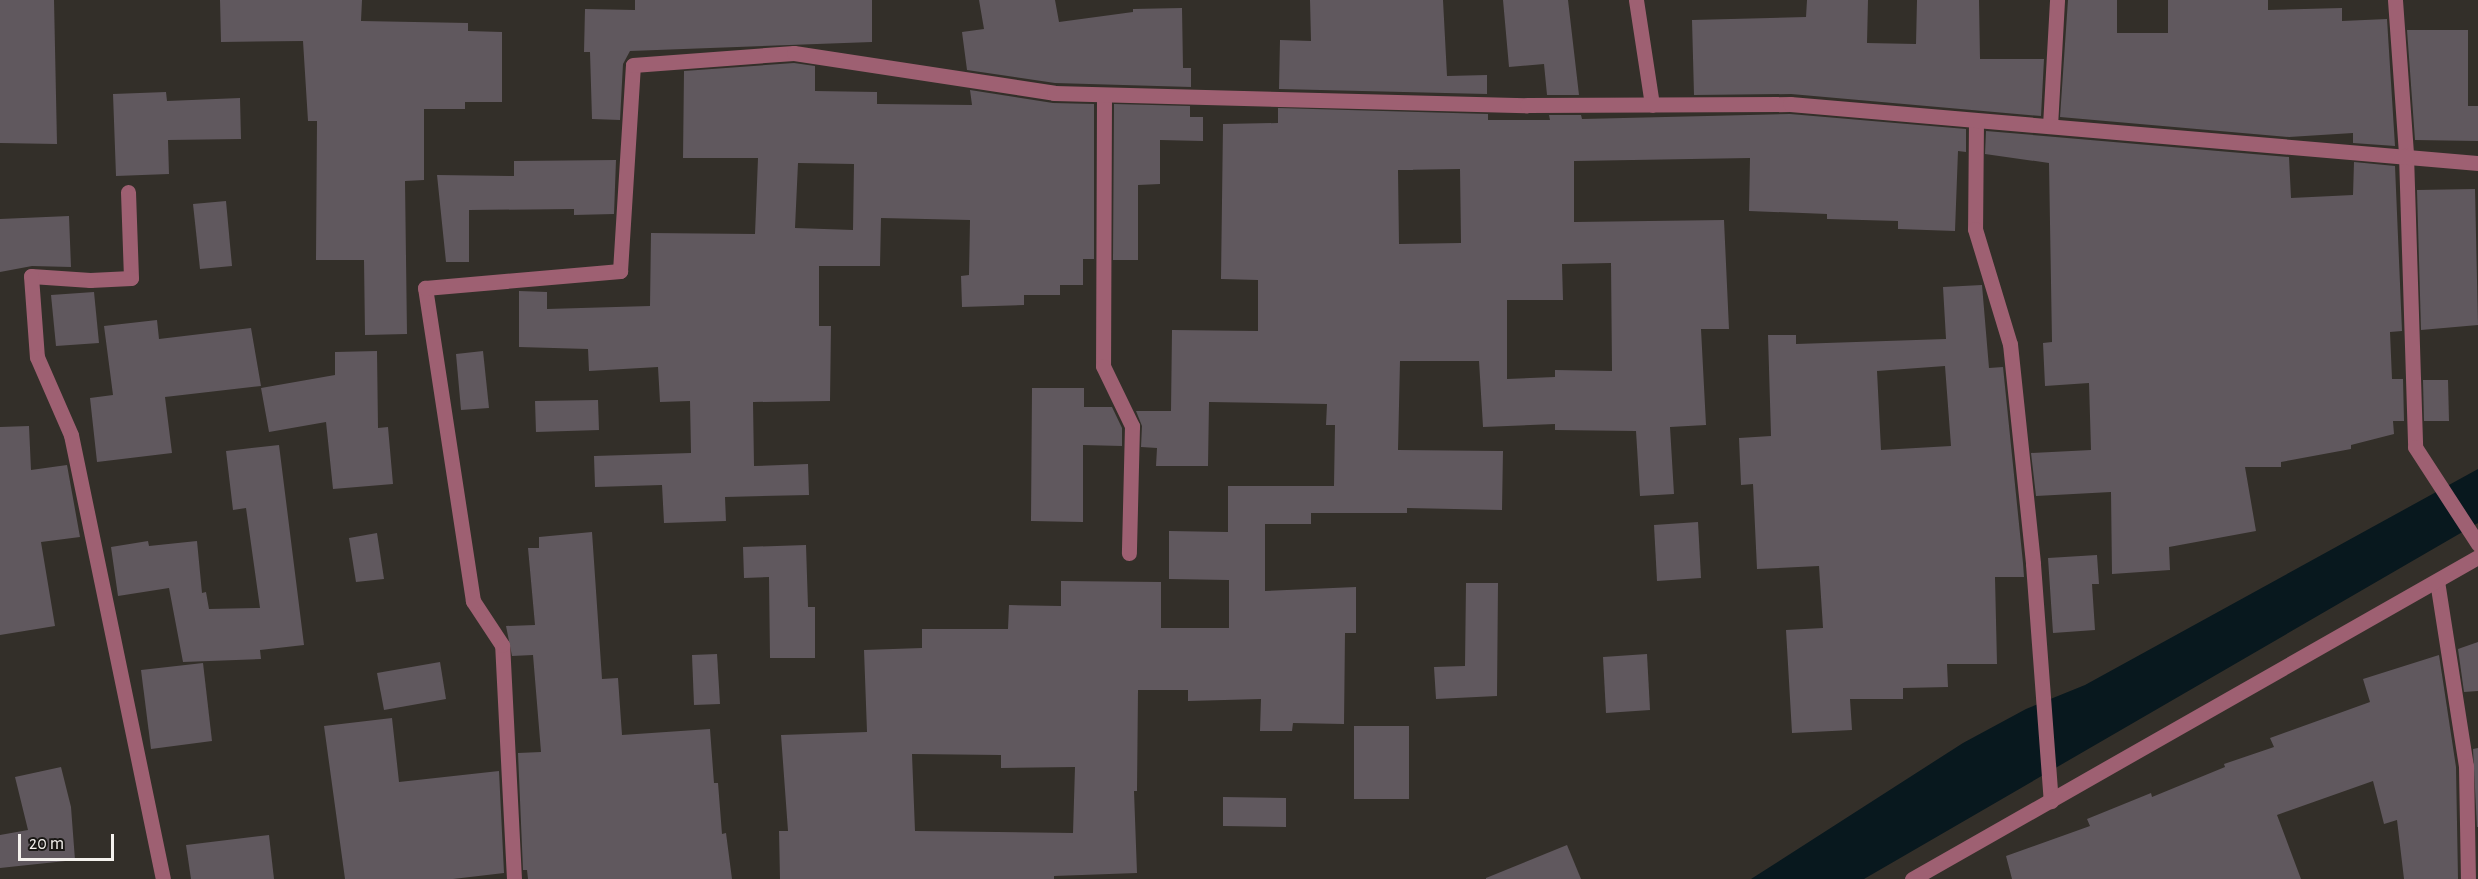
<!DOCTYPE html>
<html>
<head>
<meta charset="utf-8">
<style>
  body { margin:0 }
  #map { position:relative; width:2478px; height:879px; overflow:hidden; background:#332f29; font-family:"Alegreya Sans",sans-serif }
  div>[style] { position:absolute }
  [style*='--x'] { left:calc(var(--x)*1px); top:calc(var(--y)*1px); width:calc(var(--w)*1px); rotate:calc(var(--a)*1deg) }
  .water>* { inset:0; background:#08181e }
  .building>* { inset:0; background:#60585e }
  .minor>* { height:15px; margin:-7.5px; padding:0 7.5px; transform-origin:7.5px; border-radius:7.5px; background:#9e6072 }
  span { translate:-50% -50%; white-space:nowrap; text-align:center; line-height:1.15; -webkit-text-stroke:6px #191714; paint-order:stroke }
  .scale { position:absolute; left:18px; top:834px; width:96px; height:27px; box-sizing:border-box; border:3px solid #f5f2ee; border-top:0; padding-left:8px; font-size:18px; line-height:21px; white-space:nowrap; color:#f5f2ee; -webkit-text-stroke:4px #191714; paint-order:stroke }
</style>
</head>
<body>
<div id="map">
  <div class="water">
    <i style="clip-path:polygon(2478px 469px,2478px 523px,1864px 879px,1751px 879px,1963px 743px,2026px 709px,2085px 685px)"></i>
  </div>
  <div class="building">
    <i style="clip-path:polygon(0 0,54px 0,57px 144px,0 143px)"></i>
    <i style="clip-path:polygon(220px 0,362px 0,361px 21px,468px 23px,468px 31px,502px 32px,502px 102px,465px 102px,465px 109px,424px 109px,424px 180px,405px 181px,407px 334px,365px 335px,364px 260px,316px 260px,317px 121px,308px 121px,303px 41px,221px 42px)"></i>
    <i style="clip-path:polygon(635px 0,872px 0,872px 42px,630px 51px,623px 64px,620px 120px,592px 119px,590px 52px,584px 52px,585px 9px,635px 10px)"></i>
    <i style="clip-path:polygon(979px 0,1055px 0,1059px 22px,1133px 12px,1133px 9px,1182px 8px,1183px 68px,1191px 68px,1191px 87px,1055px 83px,967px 70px,962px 32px,984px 29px)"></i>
    <i style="clip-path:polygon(1310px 0,1443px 0,1447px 76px,1487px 75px,1487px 94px,1279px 89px,1280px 40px,1311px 41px)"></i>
    <i style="clip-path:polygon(1503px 0,1568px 0,1579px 95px,1547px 95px,1544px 64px,1509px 67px)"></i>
    <i style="clip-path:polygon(1807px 0,1868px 0,1867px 43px,1916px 44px,1917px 0,1979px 0,1980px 59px,2044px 59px,2041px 116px,1791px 94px,1694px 95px,1692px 20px,1806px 17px)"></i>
    <i style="clip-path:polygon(2068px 0,2117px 0,2117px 33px,2168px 33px,2168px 0,2268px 0,2268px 10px,2342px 8px,2342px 21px,2387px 19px,2395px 146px,2353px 143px,2353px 133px,2289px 137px,2060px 117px)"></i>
    <i style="clip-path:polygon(2407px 30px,2468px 30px,2468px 106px,2478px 106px,2478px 141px,2415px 140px)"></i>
    <i style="clip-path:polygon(evenodd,794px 63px,815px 66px,815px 91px,877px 92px,877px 104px,972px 105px,970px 90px,1053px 103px,1094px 104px,1094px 259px,1083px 259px,1083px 285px,1060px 285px,1060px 295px,1024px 295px,1024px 305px,962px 307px,961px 276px,969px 275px,970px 220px,881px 218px,880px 266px,819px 266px,819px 326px,831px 326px,830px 401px,753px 402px,754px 466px,808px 464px,809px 495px,725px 497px,726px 521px,664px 523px,662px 485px,595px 487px,594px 456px,691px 453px,690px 401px,660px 402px,658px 367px,589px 371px,588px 349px,519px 347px,519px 291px,547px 292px,547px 309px,650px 306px,651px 233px,755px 234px,758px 158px,683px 158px,684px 71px,794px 63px,798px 163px,854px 164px,853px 230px,795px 228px,798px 163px)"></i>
    <i style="clip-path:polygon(166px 92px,167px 101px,240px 98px,241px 139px,168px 140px,169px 174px,116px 176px,113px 94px)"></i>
    <i style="clip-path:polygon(1114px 104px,1190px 106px,1190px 117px,1203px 117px,1203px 141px,1160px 140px,1160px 184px,1138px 185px,1138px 260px,1113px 260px)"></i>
    <i style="clip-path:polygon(evenodd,1278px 108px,1488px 114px,1488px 120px,1550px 120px,1549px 115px,1581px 115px,1582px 119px,1790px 114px,1966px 129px,1966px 152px,1958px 151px,1955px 231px,1898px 229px,1898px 221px,1827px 219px,1827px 214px,1749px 211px,1750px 158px,1574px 161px,1574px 222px,1724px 220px,1729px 329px,1701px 329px,1706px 425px,1670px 427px,1674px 494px,1640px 496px,1636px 431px,1555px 430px,1555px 424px,1483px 427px,1479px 361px,1400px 361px,1398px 450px,1503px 451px,1502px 510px,1407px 508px,1407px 513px,1311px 513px,1311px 524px,1265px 524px,1265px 591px,1356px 587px,1356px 633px,1345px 633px,1344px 724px,1293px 723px,1292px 731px,1260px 731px,1261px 699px,1188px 701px,1188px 690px,1138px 690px,1137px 791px,1134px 791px,1137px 873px,1054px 876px,1054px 879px,780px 879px,779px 831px,788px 831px,781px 735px,867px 732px,864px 650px,922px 648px,922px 629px,1008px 629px,1009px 605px,1061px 606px,1061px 581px,1161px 582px,1161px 628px,1229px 628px,1229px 580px,1169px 579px,1169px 531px,1228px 532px,1228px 486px,1334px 486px,1335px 425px,1326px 425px,1327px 404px,1209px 402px,1208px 466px,1156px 466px,1157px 448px,1141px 447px,1142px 426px,1136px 411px,1171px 411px,1172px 330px,1258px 331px,1258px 280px,1221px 279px,1223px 124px,1278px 123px,1278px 108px,1460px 169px,1461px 243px,1399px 244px,1398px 170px,1460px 169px,1278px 108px,1611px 263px,1612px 371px,1555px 370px,1555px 377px,1507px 379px,1507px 300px,1563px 300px,1562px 264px,1611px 263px,1278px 108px,912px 754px,1001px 755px,1001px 768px,1075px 767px,1073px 833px,915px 831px,912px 754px)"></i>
    <i style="clip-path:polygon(1986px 131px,2289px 157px,2291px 198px,2353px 195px,2354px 162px,2395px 166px,2402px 331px,2390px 332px,2392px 379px,2403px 379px,2404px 421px,2393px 421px,2394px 434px,2351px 445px,2351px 449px,2281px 462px,2281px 467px,2245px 467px,2256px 531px,2169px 547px,2170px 570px,2112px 574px,2111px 492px,2036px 496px,2031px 453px,2091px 450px,2089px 383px,2045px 386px,2043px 343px,2052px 342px,2049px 163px,1985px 154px)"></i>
    <i style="clip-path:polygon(616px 160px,614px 214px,574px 215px,574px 209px,469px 210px,469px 262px,446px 262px,437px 175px,514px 176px,514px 161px)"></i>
    <i style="clip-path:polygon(2475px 189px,2478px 325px,2421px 330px,2417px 190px)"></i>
    <i style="clip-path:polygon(226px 201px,232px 266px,200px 269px,193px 204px)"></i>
    <i style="clip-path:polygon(69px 216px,71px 267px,32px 266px,0 272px,0 219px)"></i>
    <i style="clip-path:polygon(evenodd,1982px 285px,1989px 368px,2003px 367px,2023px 563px,2024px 577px,1995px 577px,1997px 664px,1947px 664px,1948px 687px,1903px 688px,1903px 699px,1850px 699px,1852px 730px,1792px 733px,1786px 630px,1823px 628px,1819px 566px,1757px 569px,1753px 484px,1741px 485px,1739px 438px,1771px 436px,1768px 335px,1796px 335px,1796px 344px,1946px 339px,1943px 287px,1982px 285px,1945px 366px,1951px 446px,1881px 450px,1877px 371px,1945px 366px)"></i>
    <i style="clip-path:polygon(94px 292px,99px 343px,56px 346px,51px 295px)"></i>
    <i style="clip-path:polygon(157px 320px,159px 339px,251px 328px,261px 386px,165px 397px,172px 453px,97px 462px,90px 398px,113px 395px,104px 326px)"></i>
    <i style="clip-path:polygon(377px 351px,378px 428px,388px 427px,393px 484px,333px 489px,326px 422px,269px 432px,261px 388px,335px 375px,335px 352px)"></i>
    <i style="clip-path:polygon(483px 351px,489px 408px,461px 410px,456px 354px)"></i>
    <i style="clip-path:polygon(2423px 380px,2448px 380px,2449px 421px,2424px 421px)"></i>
    <i style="clip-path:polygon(1032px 388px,1084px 388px,1084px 407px,1112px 407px,1122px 428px,1122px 446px,1083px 445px,1083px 522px,1031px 521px)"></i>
    <i style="clip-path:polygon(598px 400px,599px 430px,536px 432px,535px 401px)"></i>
    <i style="clip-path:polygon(29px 426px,31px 470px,67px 465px,80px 537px,41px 542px,55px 626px,0 635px,0 427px)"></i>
    <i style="clip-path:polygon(279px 445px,304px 645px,260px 650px,261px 659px,183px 662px,169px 588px,118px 596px,111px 547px,148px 541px,149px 546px,197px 541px,202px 593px,206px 592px,209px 609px,260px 608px,246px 508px,233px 510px,226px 451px)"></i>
    <i style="clip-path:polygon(1698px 522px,1701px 578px,1657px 581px,1654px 525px)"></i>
    <i style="clip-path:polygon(592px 532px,602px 679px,618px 678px,622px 735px,710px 729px,714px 783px,718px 783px,722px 834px,726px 833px,732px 879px,528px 879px,527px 870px,523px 870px,518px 753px,541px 752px,533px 655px,512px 656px,506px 626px,535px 625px,528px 548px,539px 548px,539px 537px)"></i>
    <i style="clip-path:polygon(377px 533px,384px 579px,356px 582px,349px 538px)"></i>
    <i style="clip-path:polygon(806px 545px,808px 607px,815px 607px,815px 658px,770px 658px,769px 577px,744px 578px,743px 547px)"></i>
    <i style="clip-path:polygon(2097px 555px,2099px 584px,2092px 584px,2095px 630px,2053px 633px,2048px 558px)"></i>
    <i style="clip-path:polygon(1466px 583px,1498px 583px,1497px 696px,1436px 699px,1434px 667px,1465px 666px)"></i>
    <i style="clip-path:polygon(2478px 642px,2478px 691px,2464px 692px,2458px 649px)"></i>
    <i style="clip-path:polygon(717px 654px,720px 704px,694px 705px,692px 655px)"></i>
    <i style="clip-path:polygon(1647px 654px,1650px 710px,1606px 713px,1603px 657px)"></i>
    <i style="clip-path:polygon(2439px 655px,2456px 767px,2458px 879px,2404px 879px,2397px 820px,2384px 824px,2373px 781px,2277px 815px,2301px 879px,2012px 879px,2006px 856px,2090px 826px,2087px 819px,2151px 793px,2152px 797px,2225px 767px,2224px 764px,2274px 747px,2270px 738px,2370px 702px,2363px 679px)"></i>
    <i style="clip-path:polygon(440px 662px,446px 699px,384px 710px,377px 673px)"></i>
    <i style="clip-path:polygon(203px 663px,212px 741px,151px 749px,141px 670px)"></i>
    <i style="clip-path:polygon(392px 718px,399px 782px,499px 771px,504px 873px,453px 879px,345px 879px,324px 726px)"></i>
    <i style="clip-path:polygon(1354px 726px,1409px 726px,1409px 799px,1354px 799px)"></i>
    <i style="clip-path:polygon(2478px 748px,2478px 827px,2477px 827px,2473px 749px)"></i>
    <i style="clip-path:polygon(61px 767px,71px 807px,75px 860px,0 868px,0 835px,28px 830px,15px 777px)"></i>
    <i style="clip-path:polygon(1223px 797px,1286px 798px,1286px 827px,1223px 826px)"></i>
    <i style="clip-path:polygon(269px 835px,274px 879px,191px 879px,186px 845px)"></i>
    <i style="clip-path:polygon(1567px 845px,1581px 879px,1486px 879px,1486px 878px)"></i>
  </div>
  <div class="minor">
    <i style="--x:1636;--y:0;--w:106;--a:81.3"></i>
    <i style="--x:2395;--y:0;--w:155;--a:85.9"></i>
    <i style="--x:2406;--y:155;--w:292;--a:88.2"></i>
    <i style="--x:2415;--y:447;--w:116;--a:57"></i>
    <i style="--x:1104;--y:96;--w:270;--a:90.2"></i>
    <i style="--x:1103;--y:366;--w:67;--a:64.2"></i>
    <i style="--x:1132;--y:426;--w:127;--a:91.4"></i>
    <i style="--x:1976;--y:121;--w:108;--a:90.5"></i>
    <i style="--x:1975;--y:229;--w:120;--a:73.1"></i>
    <i style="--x:2010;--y:344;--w:221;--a:84"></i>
    <i style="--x:2033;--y:564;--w:238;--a:85.7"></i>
    <i style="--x:2050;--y:126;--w:126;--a:-86.8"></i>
    <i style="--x:128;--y:192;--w:86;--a:88"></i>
    <i style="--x:131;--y:278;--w:41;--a:177.2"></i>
    <i style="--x:90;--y:280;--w:59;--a:-176.1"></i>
    <i style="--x:31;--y:276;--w:81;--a:85.8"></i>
    <i style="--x:37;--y:357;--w:85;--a:66.4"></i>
    <i style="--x:71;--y:435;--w:453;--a:78.3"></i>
    <i style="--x:2437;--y:581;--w:187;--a:81.1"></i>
    <i style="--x:2466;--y:766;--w:113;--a:89"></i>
    <i style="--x:514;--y:879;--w:234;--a:-92.9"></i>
    <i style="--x:502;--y:645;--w:53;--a:-123.4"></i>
    <i style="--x:473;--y:601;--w:317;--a:-98.7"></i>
    <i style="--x:425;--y:288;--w:196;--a:-5"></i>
    <i style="--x:620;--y:271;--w:206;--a:-86.4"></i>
    <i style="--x:633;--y:65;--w:161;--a:-4.3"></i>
    <i style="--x:794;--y:53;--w:263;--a:8.7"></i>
    <i style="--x:1054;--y:93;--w:473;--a:1.5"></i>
    <i style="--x:1527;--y:105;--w:263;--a:-0.2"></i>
    <i style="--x:1790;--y:104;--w:691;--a:4.9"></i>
    <i style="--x:1912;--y:879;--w:651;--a:-29.64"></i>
  </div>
  <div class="scale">20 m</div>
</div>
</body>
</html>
